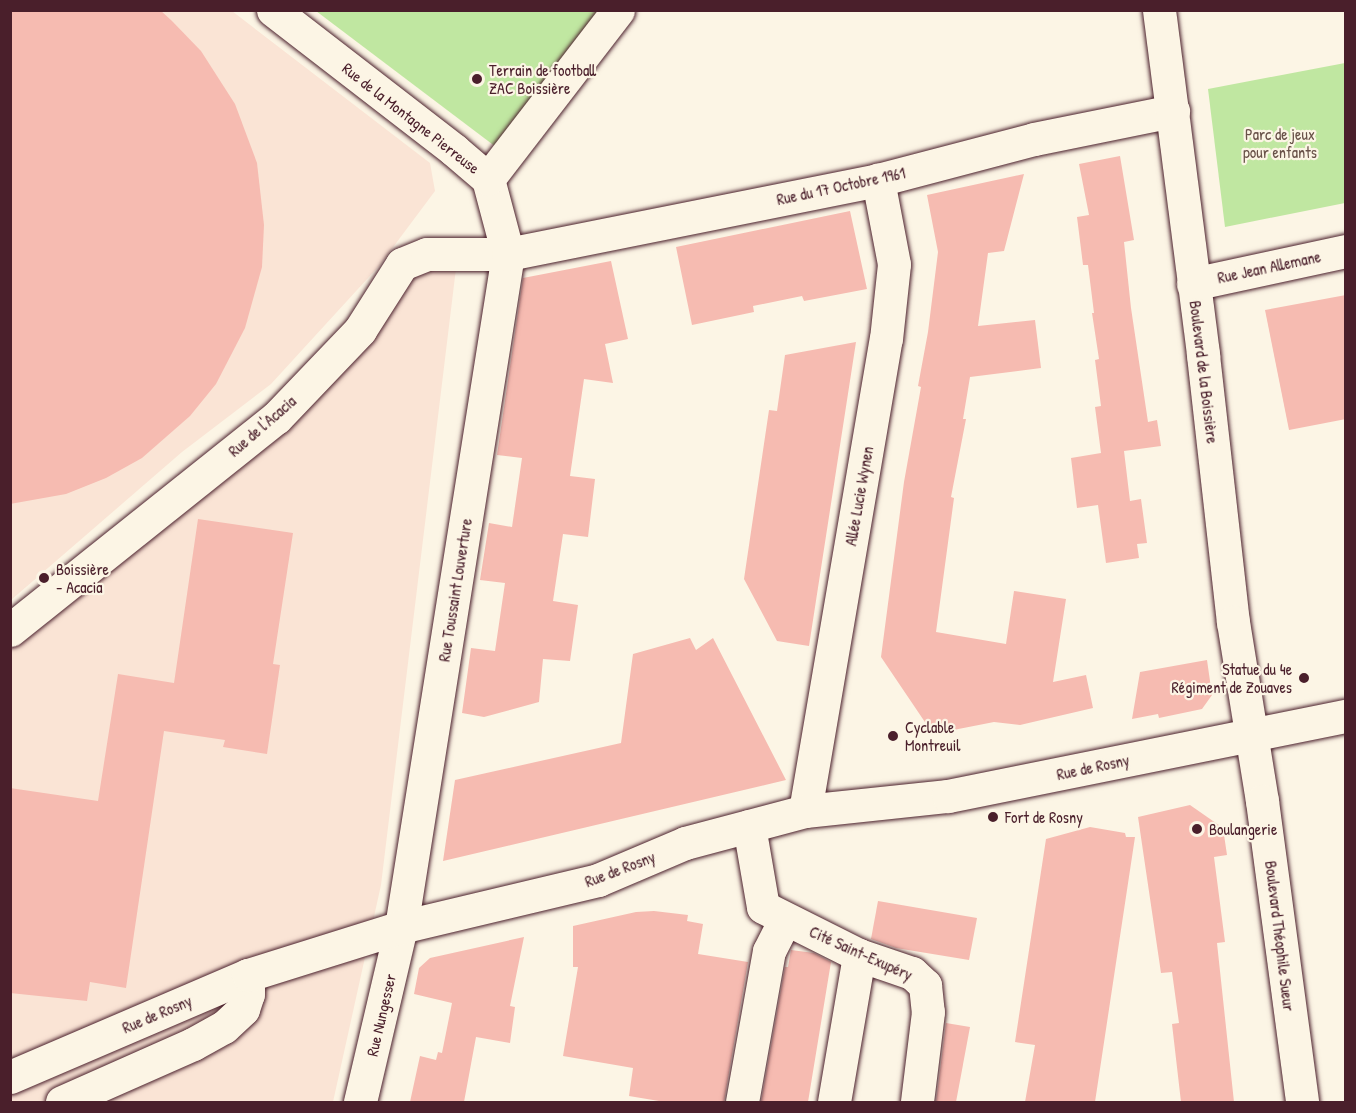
<!DOCTYPE html>
<html>
<head>
<meta charset="utf-8">
<style>
  body { margin:0 }
  #map { position:relative; width:1356px; height:1113px; overflow:hidden; background:#fcf5e5; font-family:"Patrick Hand",sans-serif }
  div>[style] { position:absolute }
  [style*='--x'] { left:calc(var(--x)*1px); top:calc(var(--y)*1px); width:calc(var(--w)*1px); rotate:calc(var(--a)*1deg) }
  .built>* { inset:0; background:#fae4d5 }
  .green>* { inset:0; background:#c0e7a1 }
  .building>* { inset:0; background:#f6bbb1 }
  .roads { filter:drop-shadow(0 0 2px #4a1f2b) drop-shadow(0 0 2px #4a1f2b) }
  .minor>* { height:33px; margin:-16.5px; padding:0 16.5px; transform-origin:16.5px; border-radius:16.5px; background:#fcf5e5 }
  .major>* { height:33px; margin:-16.5px; padding:0 16.5px; transform-origin:16.5px; border-radius:16.5px; background:#fcf5e5 }
  .dots>* { width:16px; height:16px; translate:-50% -50%; box-sizing:border-box; border:3px solid #fcf5e5; border-radius:50% }
  span { translate:-50% -50%; white-space:nowrap; text-align:center; line-height:1.15; -webkit-text-stroke:4.5px #fcf5e5; paint-order:stroke }
  .poi-label { font-size:16px; color:#4a1f2b }
  .left { translate:0 -50%; text-align:left }
  .right { translate:-100% -50%; text-align:right }
  .street-label { font-size:16px; color:#4a1f2b }
  .park-label { font-size:16px; color:#685148 }
  .frame { position:absolute; inset:0; border:12px solid #4a1f2b; pointer-events:none }
</style>
</head>
<body>
<div id="map">
  <div class="built">
    <i style="clip-path:polygon(11px 11px,232px 11px,430px 163px,435px 191px,379px 266px,271px 384px,182px 452px,11px 600px)"></i>
    <i style="clip-path:polygon(458px 252px,381px 885px,333px 1102px,11px 1102px,11px 630px,276px 418px,402px 264px)"></i>
  </div>
  <div class="green">
    <i style="clip-path:polygon(316px 11px,601px 11px,496px 147px)"></i>
    <i style="clip-path:polygon(1345px 63px,1345px 203px,1225px 227px,1208px 89px)"></i>
  </div>
  <div class="building">
    <i style="clip-path:polygon(10px 10px,160px 10px,172px 21px,201px 51px,235px 104px,257px 163px,264px 225px,262px 267px,245px 328px,216px 384px,190px 416px,142px 458px,106px 478px,66px 494px,10px 504px)"></i>
    <i style="clip-path:polygon(1120px 156px,1134px 240px,1124px 242px,1131px 308px,1148px 422px,1157px 420px,1161px 446px,1124px 451px,1130px 501px,1141px 499px,1147px 543px,1137px 544px,1139px 558px,1106px 563px,1098px 505px,1077px 508px,1071px 458px,1101px 453px,1095px 407px,1101px 406px,1095px 360px,1099px 359px,1092px 313px,1094px 313px,1088px 265px,1083px 265px,1077px 217px,1089px 215px,1079px 164px)"></i>
    <i style="clip-path:polygon(1024px 174px,1004px 251px,988px 253px,978px 326px,1035px 320px,1041px 368px,970px 377px,963px 419px,966px 419px,951px 497px,954px 498px,936px 632px,1006px 644px,1014px 591px,1066px 599px,1053px 682px,1086px 675px,1093px 708px,1020px 725px,994px 722px,933px 734px,881px 657px,904px 482px,921px 387px,918px 386px,928px 332px,938px 252px,927px 195px)"></i>
    <i style="clip-path:polygon(850px 211px,867px 289px,804px 301px,802px 296px,753px 306px,754px 312px,692px 325px,676px 247px)"></i>
    <i style="clip-path:polygon(611px 261px,628px 339px,605px 344px,613px 383px,584px 379px,570px 476px,595px 479px,588px 537px,563px 534px,553px 601px,578px 605px,570px 661px,543px 659px,539px 702px,484px 717px,462px 713px,471px 648px,495px 651px,505px 583px,480px 580px,489px 523px,512px 527px,522px 458px,497px 455px,523px 278px)"></i>
    <i style="clip-path:polygon(1346px 295px,1346px 419px,1289px 430px,1265px 310px)"></i>
    <i style="clip-path:polygon(856px 342px,809px 646px,777px 641px,744px 579px,769px 410px,777px 411px,785px 355px)"></i>
    <i style="clip-path:polygon(198px 519px,293px 533px,273px 664px,280px 665px,267px 754px,223px 747px,225px 740px,164px 731px,126px 988px,90px 982px,87px 1001px,10px 993px,10px 788px,98px 801px,118px 674px,174px 683px)"></i>
    <i style="clip-path:polygon(690px 638px,696px 650px,713px 638px,786px 780px,443px 861px,455px 780px,621px 743px,633px 654px)"></i>
    <i style="clip-path:polygon(1207px 660px,1212px 695px,1202px 709px,1159px 718px,1158px 714px,1132px 719px,1140px 672px)"></i>
    <i style="clip-path:polygon(1190px 805px,1223px 828px,1227px 855px,1214px 857px,1225px 942px,1217px 943px,1234px 1102px,1181px 1102px,1172px 1024px,1179px 1023px,1172px 972px,1161px 973px,1138px 817px)"></i>
    <i style="clip-path:polygon(1090px 827px,1125px 833px,1126px 837px,1135px 837px,1095px 1102px,1025px 1102px,1035px 1045px,1015px 1042px,1046px 839px)"></i>
    <i style="clip-path:polygon(878px 901px,977px 918px,969px 960px,896px 948px,871px 939px)"></i>
    <i style="clip-path:polygon(654px 911px,688px 915px,687px 921px,703px 924px,698px 954px,748px 962px,724px 1102px,665px 1102px,629px 1096px,633px 1068px,563px 1056px,578px 967px,573px 967px,573px 926px,636px 912px)"></i>
    <i style="clip-path:polygon(524px 937px,510px 1006px,515px 1007px,510px 1043px,476px 1037px,464px 1102px,410px 1102px,420px 1056px,436px 1060px,438px 1052px,442px 1053px,452px 1003px,414px 994px,419px 968px,430px 958px)"></i>
    <i style="clip-path:polygon(791px 950px,814px 953px,831px 962px,808px 1102px,761px 1102px,785px 967px,788px 967px)"></i>
    <i style="clip-path:polygon(946px 1023px,970px 1027px,956px 1102px,936px 1102px)"></i>
  </div>
  <div class="roads">
    <div class="minor">
      <i style="--x:273;--y:10;--w:229;--a:37.7"></i>
      <i style="--x:454;--y:150;--w:45;--a:40.5"></i>
      <i style="--x:488;--y:179;--w:78;--a:75.1"></i>
      <i style="--x:508;--y:254;--w:681;--a:99.03"></i>
      <i style="--x:401;--y:927;--w:180;--a:103.2"></i>
      <i style="--x:488;--y:179;--w:213;--a:-52.4"></i>
      <i style="--x:1193;--y:284;--w:157;--a:-12.2"></i>
      <i style="--x:10;--y:630;--w:340;--a:-38.6"></i>
      <i style="--x:276;--y:418;--w:122;--a:-46.3"></i>
      <i style="--x:360;--y:330;--w:78;--a:-57.5"></i>
      <i style="--x:402;--y:264;--w:27;--a:-22"></i>
      <i style="--x:427;--y:254;--w:81;--a:0"></i>
      <i style="--x:508;--y:254;--w:377;--a:-11.3"></i>
      <i style="--x:878;--y:180;--w:161;--a:-14.7"></i>
      <i style="--x:1034;--y:139;--w:142;--a:-11.4"></i>
      <i style="--x:805;--y:811;--w:479;--a:-80.3"></i>
      <i style="--x:886;--y:339;--w:75;--a:-83.9"></i>
      <i style="--x:894;--y:264;--w:86;--a:-100.8"></i>
      <i style="--x:749;--y:826;--w:82;--a:80.2"></i>
      <i style="--x:763;--y:907;--w:107;--a:26.6"></i>
      <i style="--x:859;--y:955;--w:56;--a:18.8"></i>
      <i style="--x:912;--y:973;--w:18;--a:43"></i>
      <i style="--x:925;--y:985;--w:27;--a:84"></i>
      <i style="--x:928;--y:1012;--w:91;--a:97"></i>
      <i style="--x:62;--y:1102;--w:143;--a:-23.9"></i>
      <i style="--x:193;--y:1044;--w:35;--a:-29"></i>
      <i style="--x:224;--y:1027;--w:26;--a:-43"></i>
      <i style="--x:243;--y:1009;--w:16;--a:-72"></i>
      <i style="--x:248;--y:994;--w:19;--a:-90"></i>
      <i style="--x:742;--y:1102;--w:153;--a:-79.9"></i>
      <i style="--x:769;--y:951;--w:35;--a:-63"></i>
      <i style="--x:834;--y:1102;--w:149;--a:-80.3"></i>
    </div>
    <div class="major">
      <i style="--x:1159;--y:10;--w:348;--a:82.7"></i>
      <i style="--x:1203;--y:355;--w:269;--a:83.6"></i>
      <i style="--x:1233;--y:622;--w:181;--a:80.8"></i>
      <i style="--x:1262;--y:801;--w:304;--a:82.4"></i>
      <i style="--x:10;--y:1077;--w:259;--a:-23.2"></i>
      <i style="--x:248;--y:975;--w:160;--a:-17.4"></i>
      <i style="--x:401;--y:927;--w:203;--a:-13.4"></i>
      <i style="--x:598;--y:880;--w:95;--a:-23"></i>
      <i style="--x:685;--y:843;--w:124;--a:-14.9"></i>
      <i style="--x:805;--y:811;--w:144;--a:-6"></i>
      <i style="--x:948;--y:796;--w:406;--a:-11.4"></i>
    </div>
  </div>
  <div class="dots">
    <i style="left:477px;top:79px;background:#4a1f2b"></i>
    <i style="left:44px;top:578px;background:#4a1f2b"></i>
    <i style="left:1304px;top:678px;background:#4a1f2b"></i>
    <i style="left:893px;top:736px;background:#4a1f2b"></i>
    <i style="left:993px;top:817px;background:#4a1f2b"></i>
    <i style="left:1197px;top:829px;background:#4a1f2b"></i>
  </div>
  <div class="poi-label">
    <span class="left" style="left:489px;top:79px">Terrain de football<br>ZAC Boissière</span>
    <span class="left" style="left:56px;top:578px">Boissière<br>- Acacia</span>
    <span class="right" style="left:1292px;top:678px">Statue du 4e<br>Régiment de Zouaves</span>
    <span class="left" style="left:905px;top:736px">Cyclable<br>Montreuil</span>
    <span class="left" style="left:1005px;top:817px">Fort de Rosny</span>
    <span class="left" style="left:1209px;top:829px">Boulangerie</span>
  </div>
  <div class="street-label">
    <span style="left:411px;top:118px;rotate:38deg">Rue de la Montagne Pierreuse</span>
    <span style="left:841px;top:186px;rotate:-12deg">Rue du 17 Octobre 1961</span>
    <span style="left:1269px;top:267px;rotate:-12deg">Rue Jean Allemane</span>
    <span style="left:1204px;top:372px;rotate:83deg">Boulevard de la Boissière</span>
    <span style="left:262px;top:426px;rotate:-41deg">Rue de l'Acacia</span>
    <span style="left:859px;top:496px;rotate:-80deg">Allée Lucie Wynen</span>
    <span style="left:455px;top:590px;rotate:-81deg">Rue Toussaint Louverture</span>
    <span style="left:1093px;top:767px;rotate:-12deg">Rue de Rosny</span>
    <span style="left:620px;top:869px;rotate:-21deg">Rue de Rosny</span>
    <span style="left:1280px;top:936px;rotate:83deg">Boulevard Théophile Sueur</span>
    <span style="left:861px;top:953px;rotate:24deg">Cité Saint-Exupéry</span>
    <span style="left:157px;top:1014px;rotate:-23deg">Rue de Rosny</span>
    <span style="left:381px;top:1015px;rotate:-77deg">Rue Nungesser</span>
  </div>
  <div class="park-label">
    <span style="left:1280px;top:143px">Parc de jeux<br>pour enfants</span>
  </div>
  <div class="frame"></div>
</div>
</body>
</html>
